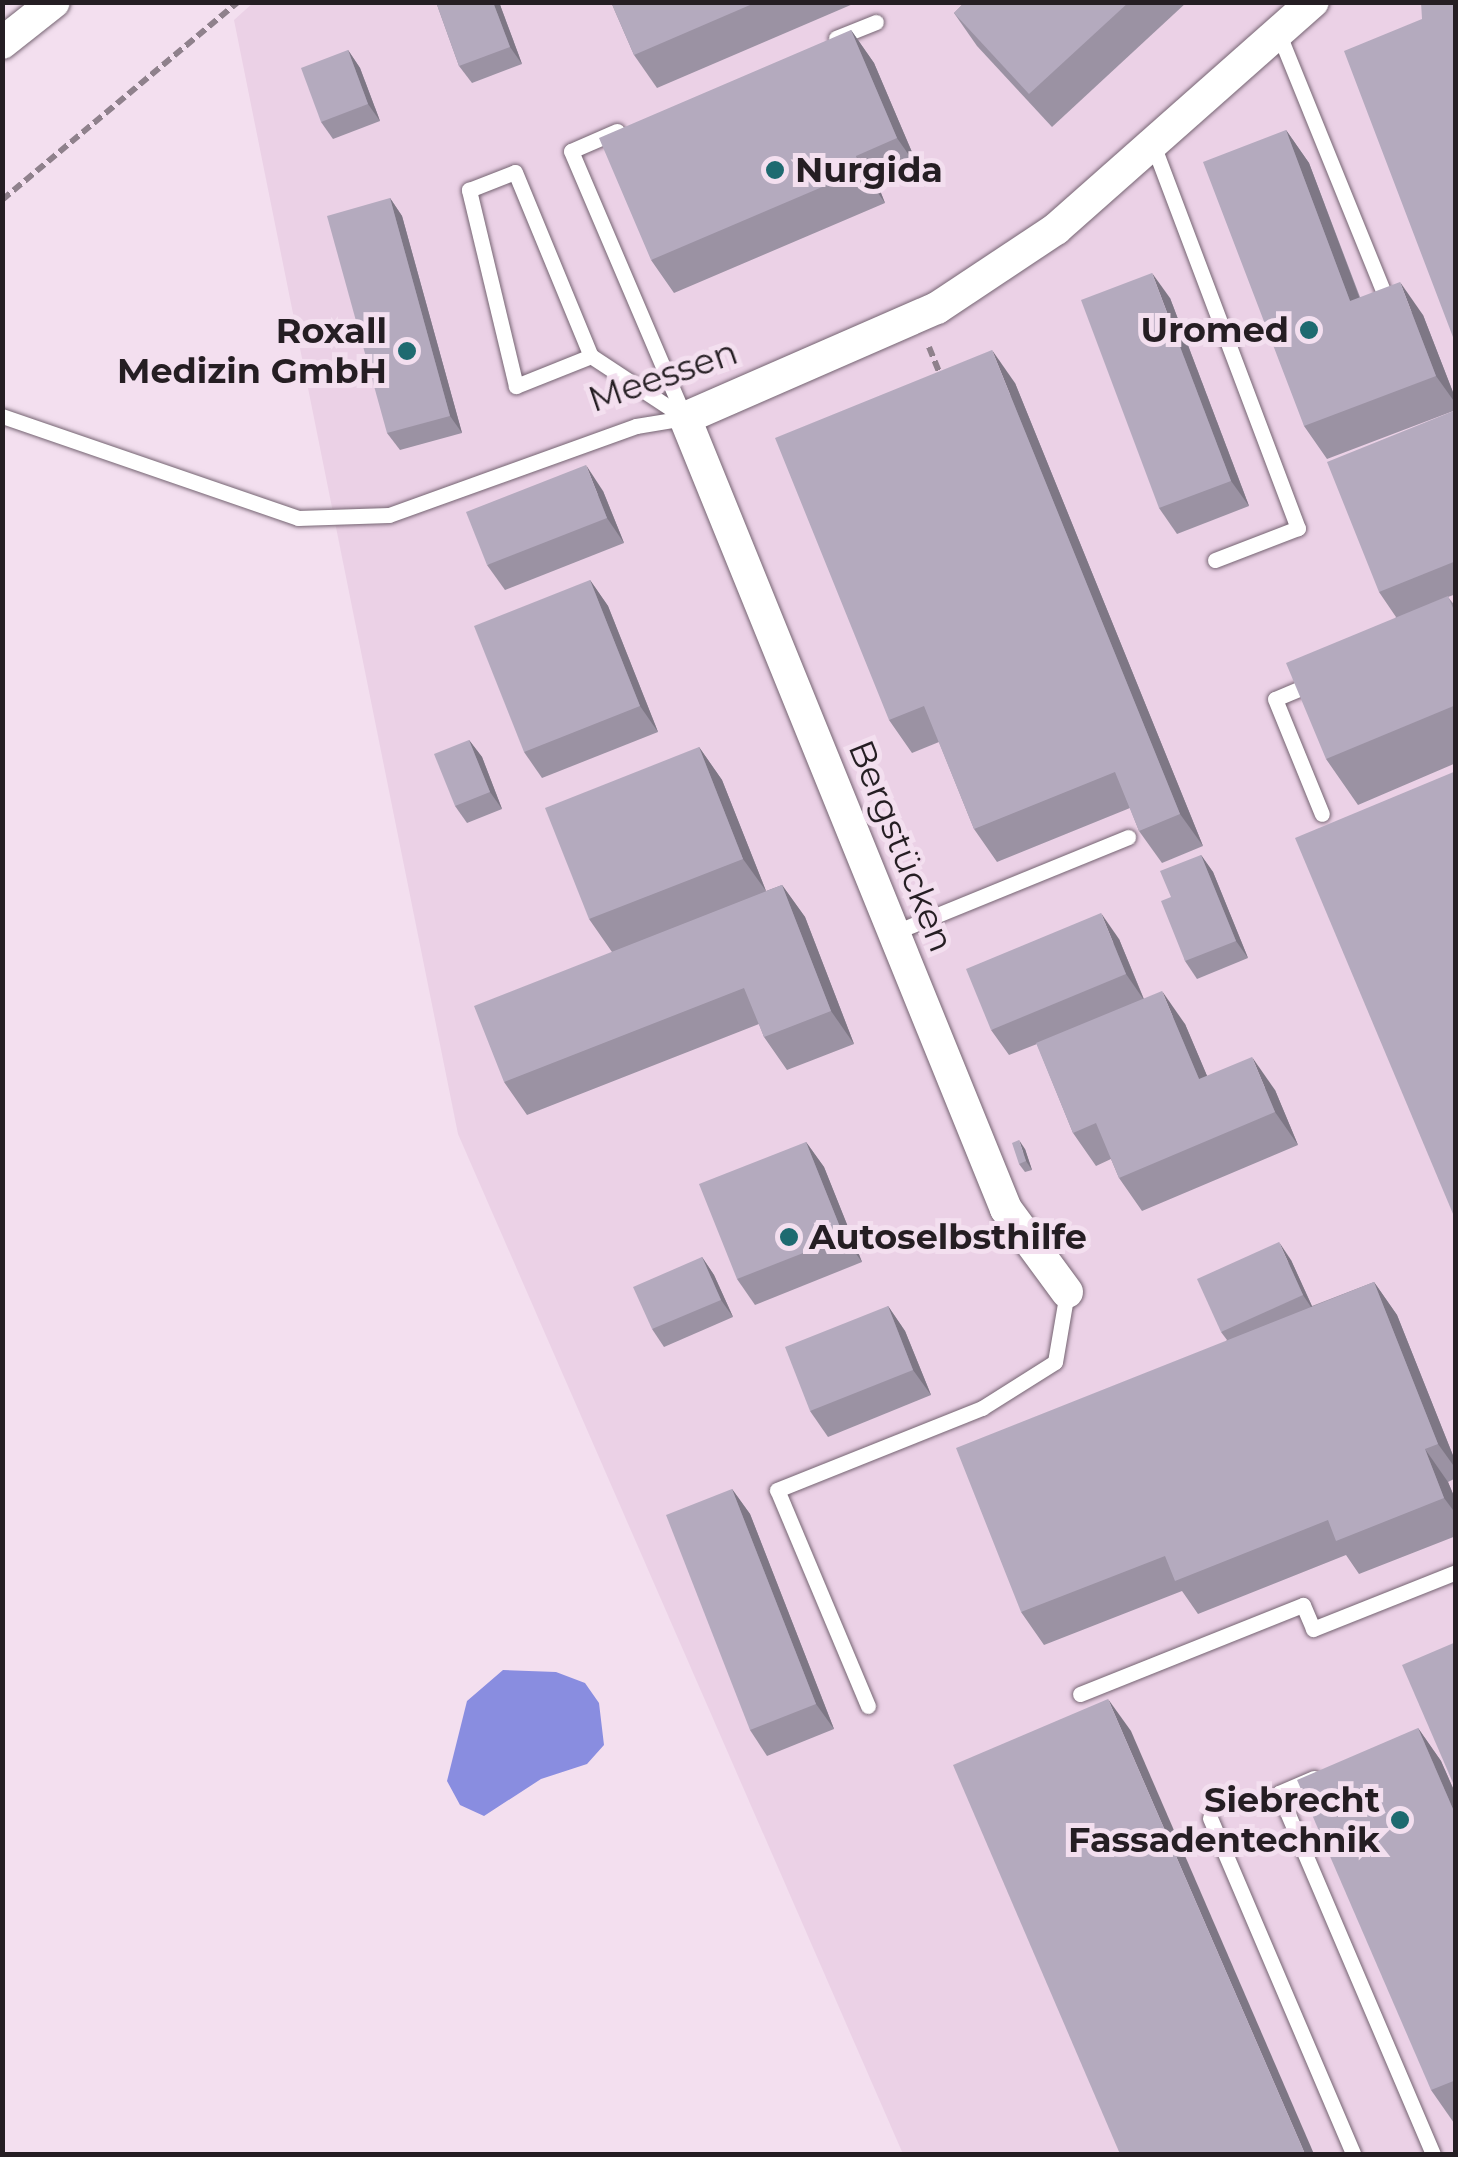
<!DOCTYPE html>
<html>
<head>
<meta charset="utf-8">
<style>
  body { margin:0 }
  #map { position:relative; width:1458px; height:2157px; overflow:hidden; background:#f3dfef; font-family:Montserrat,sans-serif }
  div>[style] { position:absolute }
  [style*='--x'] { left:calc(var(--x)*1px); top:calc(var(--y)*1px); width:calc(var(--w)*1px); rotate:calc(var(--a)*1deg) }
  .built>* { inset:0; background:#ebd1e6 }
  .water>* { inset:0; background:#898de0 }
  .path>* { height:6px; margin-top:-3px; transform-origin:0; background:repeating-linear-gradient(90deg,#8f818c 0 10px,transparent 0 15px) }
  .roads { filter:drop-shadow(0 0 2px #756472) drop-shadow(0 0 2px #756472) }
  .service>* { height:15px; margin:-7.5px; padding:0 7.5px; transform-origin:7.5px; border-radius:7.5px; background:#fff }
  .minor>* { height:32px; margin:-16px; padding:0 16px; transform-origin:16px; border-radius:16px; background:#fff }
  .wall>* { inset:0; background:#9b92a3 }
  .shaded-wall>* { inset:0; background:#7e7785 }
  .building>* { inset:0; background:#b4aabe }
  .dots>* { width:28px; height:28px; translate:-50% -50%; box-sizing:border-box; border:5px solid #f3dfef; border-radius:50% }
  span { translate:-50% -50%; white-space:nowrap; text-align:center; line-height:1.15; -webkit-text-stroke:10px #f3dfef; paint-order:stroke }
  .poi-label { font-size:35px; color:#251e23; font-weight:700 }
  .left { translate:0 -50%; text-align:left }
  .right { translate:-100% -50%; text-align:right }
  .street-label { font-size:35px; color:#251e23 }
  .frame { position:absolute; inset:0; border:5px solid #251e23; pointer-events:none }
</style>
</head>
<body>
<div id="map">
  <div class="built">
    <i style="clip-path:polygon(254px 2px,1455px 3px,1455px 2154px,903px 2154px,458px 1134px,234px 20px)"></i>
  </div>
  <div class="water">
    <i style="clip-path:polygon(503px 1670px,556px 1672px,585px 1683px,599px 1703px,604px 1745px,587px 1764px,541px 1779px,484px 1816px,460px 1805px,447px 1781px,467px 1701px)"></i>
  </div>
  <div class="path">
    <i style="--x:2;--y:200;--w:308;--a:-40"></i>
    <i style="--x:929;--y:347;--w:29;--a:68"></i>
  </div>
  <div class="roads">
    <div class="service">
      <i style="--x:1278;--y:32;--w:296;--a:67.9"></i>
      <i style="--x:836;--y:38;--w:43;--a:-21.8"></i>
      <i style="--x:617;--y:131;--w:50;--a:156.5"></i>
      <i style="--x:571;--y:151;--w:290;--a:66.9"></i>
      <i style="--x:1152;--y:142;--w:413;--a:69.3"></i>
      <i style="--x:1298;--y:528;--w:89;--a:158.9"></i>
      <i style="--x:591;--y:356;--w:81;--a:158.2"></i>
      <i style="--x:516;--y:386;--w:202;--a:-103.5"></i>
      <i style="--x:469;--y:190;--w:49;--a:-21.4"></i>
      <i style="--x:515;--y:172;--w:199;--a:67.6"></i>
      <i style="--x:591;--y:356;--w:113;--a:33.4"></i>
      <i style="--x:2;--y:416;--w:313;--a:19"></i>
      <i style="--x:298;--y:518;--w:91;--a:-1.9"></i>
      <i style="--x:389;--y:515;--w:263;--a:-19.8"></i>
      <i style="--x:636;--y:426;--w:50;--a:-9.3"></i>
      <i style="--x:1313;--y:683;--w:41;--a:157.2"></i>
      <i style="--x:1275;--y:699;--w:124;--a:67.8"></i>
      <i style="--x:893;--y:933;--w:254;--a:-22.2"></i>
      <i style="--x:1080;--y:1694;--w:240;--a:-21.8"></i>
      <i style="--x:1303;--y:1605;--w:26;--a:67"></i>
      <i style="--x:1313;--y:1629;--w:154;--a:-21.7"></i>
      <i style="--x:868;--y:1706;--w:234;--a:-112.8"></i>
      <i style="--x:777;--y:1490;--w:221;--a:-21.8"></i>
      <i style="--x:982;--y:1408;--w:86;--a:-32.2"></i>
      <i style="--x:1055;--y:1362;--w:71;--a:-80.3"></i>
      <i style="--x:1314;--y:1778;--w:38;--a:157"></i>
      <i style="--x:1279;--y:1793;--w:392;--a:66.9"></i>
      <i style="--x:1210;--y:1818;--w:365;--a:66.9"></i>
    </div>
    <div class="minor">
      <i style="--x:2;--y:43;--w:66;--a:-38.3"></i>
      <i style="--x:1067;--y:1292;--w:103;--a:-126.3"></i>
      <i style="--x:1006;--y:1209;--w:854;--a:-112.09"></i>
      <i style="--x:685;--y:418;--w:275;--a:-23.6"></i>
      <i style="--x:937;--y:308;--w:143;--a:-33.6"></i>
      <i style="--x:1056;--y:229;--w:343;--a:-41.5"></i>
    </div>
  </div>
  <div class="wall">
    <i style="clip-path:polygon(436px 2px,499px 2px,522px 64px,472px 83px,459px 66px)"></i>
    <i style="clip-path:polygon(611px 2px,852px 2px,853px 4px,657px 88px,634px 55px)"></i>
    <i style="clip-path:polygon(965px 2px,1187px 2px,1052px 127px,977px 46px,954px 13px)"></i>
    <i style="clip-path:polygon(851px 30px,874px 63px,920px 171px,879px 188px,885px 203px,674px 293px,651px 260px)"></i>
    <i style="clip-path:polygon(348px 50px,360px 68px,380px 121px,333px 139px,321px 122px)"></i>
    <i style="clip-path:polygon(1286px 130px,1309px 163px,1360px 297px,1423px 315px,1456px 400px,1456px 410px,1327px 459px,1304px 426px)"></i>
    <i style="clip-path:polygon(390px 198px,402px 216px,462px 433px,400px 450px,387px 433px)"></i>
    <i style="clip-path:polygon(1170px 298px,1249px 506px,1177px 534px,1159px 508px)"></i>
    <i style="clip-path:polygon(1015px 383px,1203px 846px,1162px 863px,1139px 831px,1130px 808px,997px 862px,974px 829px,939px 742px,912px 753px,889px 720px)"></i>
    <i style="clip-path:polygon(1456px 410px,1456px 594px,1448px 597px,1456px 607px,1456px 763px,1358px 805px,1326px 759px,1396px 617px,1379px 592px)"></i>
    <i style="clip-path:polygon(603px 491px,624px 543px,505px 590px,487px 565px)"></i>
    <i style="clip-path:polygon(590px 580px,608px 606px,658px 732px,542px 778px,524px 752px)"></i>
    <i style="clip-path:polygon(469px 740px,482px 757px,502px 809px,467px 823px,455px 806px)"></i>
    <i style="clip-path:polygon(699px 747px,722px 780px,766px 891px,782px 885px,805px 917px,854px 1044px,787px 1070px,764px 1037px,759px 1024px,527px 1115px,504px 1082px,612px 952px,589px 919px)"></i>
    <i style="clip-path:polygon(1201px 855px,1213px 872px,1248px 958px,1197px 979px,1185px 961px,1171px 897px)"></i>
    <i style="clip-path:polygon(1119px 939px,1144px 999px,1185px 1024px,1207px 1076px,1275px 1090px,1298px 1145px,1142px 1211px,1119px 1178px,1111px 1159px,1096px 1166px,1073px 1133px,1037px 1044px,1009px 1055px,991px 1030px)"></i>
    <i style="clip-path:polygon(806px 1142px,824px 1167px,862px 1262px,755px 1305px,737px 1279px)"></i>
    <i style="clip-path:polygon(1025px 1149px,1032px 1170px,1025px 1172px,1019px 1164px)"></i>
    <i style="clip-path:polygon(702px 1257px,714px 1275px,733px 1317px,664px 1347px,652px 1329px)"></i>
    <i style="clip-path:polygon(1291px 1260px,1312px 1306px,1374px 1282px,1397px 1315px,1456px 1463px,1456px 1478px,1448px 1482px,1456px 1501px,1456px 1536px,1359px 1574px,1346px 1555px,1198px 1614px,1182px 1591px,1044px 1645px,1021px 1612px,1227px 1340px,1221px 1332px)"></i>
    <i style="clip-path:polygon(888px 1306px,905px 1331px,931px 1395px,828px 1437px,810px 1411px)"></i>
    <i style="clip-path:polygon(732px 1489px,750px 1514px,834px 1729px,767px 1756px,750px 1730px)"></i>
    <i style="clip-path:polygon(1418px 1728px,1441px 1761px,1456px 1795px,1456px 2122px,1454px 2123px,1431px 2090px)"></i>
  </div>
  <div class="shaded-wall">
    <i style="clip-path:polygon(493px 2px,499px 2px,522px 64px,510px 47px)"></i>
    <i style="clip-path:polygon(851px 30px,874px 63px,920px 171px,897px 138px)"></i>
    <i style="clip-path:polygon(348px 50px,360px 68px,380px 121px,368px 104px)"></i>
    <i style="clip-path:polygon(1286px 130px,1309px 163px,1373px 334px,1350px 301px)"></i>
    <i style="clip-path:polygon(856px 156px,879px 188px,885px 203px,862px 170px)"></i>
    <i style="clip-path:polygon(390px 198px,402px 216px,462px 433px,450px 416px)"></i>
    <i style="clip-path:polygon(1152px 273px,1170px 298px,1249px 506px,1231px 481px)"></i>
    <i style="clip-path:polygon(1400px 282px,1423px 315px,1456px 400px,1456px 404px,1436px 376px)"></i>
    <i style="clip-path:polygon(992px 350px,1015px 383px,1203px 846px,1180px 814px)"></i>
    <i style="clip-path:polygon(586px 465px,603px 491px,624px 543px,607px 518px)"></i>
    <i style="clip-path:polygon(590px 580px,608px 606px,658px 732px,640px 706px)"></i>
    <i style="clip-path:polygon(469px 740px,482px 757px,502px 809px,490px 792px)"></i>
    <i style="clip-path:polygon(699px 747px,722px 780px,766px 891px,743px 859px)"></i>
    <i style="clip-path:polygon(1201px 855px,1213px 872px,1248px 958px,1236px 941px)"></i>
    <i style="clip-path:polygon(782px 885px,805px 917px,854px 1044px,831px 1011px)"></i>
    <i style="clip-path:polygon(1101px 913px,1119px 939px,1144px 1000px,1126px 974px)"></i>
    <i style="clip-path:polygon(1162px 991px,1185px 1024px,1222px 1111px,1199px 1079px)"></i>
    <i style="clip-path:polygon(1252px 1057px,1275px 1090px,1298px 1145px,1275px 1112px)"></i>
    <i style="clip-path:polygon(1019px 1140px,1025px 1149px,1032px 1170px,1026px 1161px)"></i>
    <i style="clip-path:polygon(806px 1142px,824px 1167px,862px 1262px,844px 1237px)"></i>
    <i style="clip-path:polygon(1279px 1242px,1291px 1260px,1315px 1313px,1303px 1295px)"></i>
    <i style="clip-path:polygon(702px 1257px,714px 1275px,733px 1317px,721px 1300px)"></i>
    <i style="clip-path:polygon(1374px 1282px,1397px 1315px,1456px 1463px,1456px 1469px,1438px 1444px)"></i>
    <i style="clip-path:polygon(888px 1306px,905px 1331px,931px 1395px,913px 1370px)"></i>
    <i style="clip-path:polygon(1425px 1449px,1448px 1482px,1456px 1501px,1456px 1514px,1444px 1498px)"></i>
    <i style="clip-path:polygon(732px 1489px,750px 1514px,834px 1729px,816px 1704px)"></i>
    <i style="clip-path:polygon(1108px 1699px,1131px 1731px,1314px 2154px,1305px 2154px)"></i>
    <i style="clip-path:polygon(1418px 1728px,1441px 1761px,1456px 1795px,1456px 1816px)"></i>
  </div>
  <div class="building">
    <i style="clip-path:polygon(436px 2px,493px 2px,510px 47px,459px 66px)"></i>
    <i style="clip-path:polygon(611px 2px,757px 2px,634px 55px)"></i>
    <i style="clip-path:polygon(965px 2px,1129px 2px,1029px 94px,954px 13px)"></i>
    <i style="clip-path:polygon(1421px 2px,1456px 2px,1456px 345px,1344px 51px,1422px 19px)"></i>
    <i style="clip-path:polygon(851px 30px,897px 138px,856px 156px,862px 170px,651px 260px,599px 138px)"></i>
    <i style="clip-path:polygon(348px 50px,368px 104px,321px 122px,301px 68px)"></i>
    <i style="clip-path:polygon(1286px 130px,1350px 301px,1400px 282px,1436px 376px,1304px 426px,1203px 162px)"></i>
    <i style="clip-path:polygon(390px 198px,450px 416px,387px 433px,327px 216px)"></i>
    <i style="clip-path:polygon(1152px 273px,1231px 481px,1159px 508px,1081px 300px)"></i>
    <i style="clip-path:polygon(992px 350px,1180px 814px,1139px 831px,1115px 772px,974px 829px,924px 706px,889px 720px,775px 438px)"></i>
    <i style="clip-path:polygon(1456px 410px,1456px 561px,1379px 592px,1327px 462px)"></i>
    <i style="clip-path:polygon(586px 465px,607px 518px,487px 565px,466px 512px)"></i>
    <i style="clip-path:polygon(590px 580px,640px 706px,524px 752px,474px 626px)"></i>
    <i style="clip-path:polygon(1448px 596px,1456px 615px,1456px 705px,1326px 759px,1286px 663px)"></i>
    <i style="clip-path:polygon(469px 740px,490px 792px,455px 806px,434px 754px)"></i>
    <i style="clip-path:polygon(699px 747px,743px 859px,589px 919px,545px 808px)"></i>
    <i style="clip-path:polygon(1456px 771px,1456px 1221px,1295px 838px)"></i>
    <i style="clip-path:polygon(1201px 855px,1236px 941px,1185px 961px,1161px 901px,1171px 897px,1160px 871px)"></i>
    <i style="clip-path:polygon(782px 885px,831px 1011px,764px 1037px,744px 988px,504px 1082px,474px 1006px)"></i>
    <i style="clip-path:polygon(1101px 913px,1126px 974px,991px 1030px,966px 969px)"></i>
    <i style="clip-path:polygon(1162px 991px,1199px 1079px,1252px 1057px,1275px 1112px,1119px 1178px,1096px 1123px,1073px 1133px,1036px 1043px)"></i>
    <i style="clip-path:polygon(1019px 1140px,1026px 1161px,1019px 1164px,1012px 1143px)"></i>
    <i style="clip-path:polygon(806px 1142px,844px 1237px,737px 1279px,699px 1184px)"></i>
    <i style="clip-path:polygon(1279px 1242px,1303px 1295px,1221px 1332px,1197px 1279px)"></i>
    <i style="clip-path:polygon(702px 1257px,721px 1300px,652px 1329px,633px 1287px)"></i>
    <i style="clip-path:polygon(1374px 1282px,1438px 1444px,1425px 1449px,1444px 1498px,1336px 1541px,1328px 1520px,1175px 1581px,1165px 1556px,1021px 1612px,956px 1448px)"></i>
    <i style="clip-path:polygon(888px 1306px,913px 1370px,810px 1411px,785px 1347px)"></i>
    <i style="clip-path:polygon(732px 1489px,816px 1704px,750px 1730px,666px 1515px)"></i>
    <i style="clip-path:polygon(1456px 1642px,1456px 1790px,1402px 1665px)"></i>
    <i style="clip-path:polygon(1108px 1699px,1305px 2154px,1120px 2154px,953px 1765px)"></i>
    <i style="clip-path:polygon(1418px 1728px,1456px 1816px,1456px 2080px,1431px 2090px,1297px 1780px)"></i>
  </div>
  <div class="dots">
    <i style="left:775px;top:170px;background:#1e6a70"></i>
    <i style="left:1309px;top:330px;background:#1e6a70"></i>
    <i style="left:407px;top:351px;background:#1e6a70"></i>
    <i style="left:789px;top:1237px;background:#1e6a70"></i>
    <i style="left:1400px;top:1820px;background:#1e6a70"></i>
  </div>
  <div class="poi-label">
    <span class="left" style="left:795px;top:170px">Nurgida</span>
    <span class="right" style="left:1289px;top:330px">Uromed</span>
    <span class="right" style="left:387px;top:351px">Roxall<br>Medizin GmbH</span>
    <span class="left" style="left:809px;top:1237px">Autoselbsthilfe</span>
    <span class="right" style="left:1380px;top:1820px">Siebrecht<br>Fassadentechnik</span>
  </div>
  <div class="street-label">
    <span style="left:663px;top:376px;rotate:-19deg">Meessen</span>
    <span style="left:901px;top:846px;rotate:68deg">Bergstücken</span>
  </div>
  <div class="frame"></div>
</div>
</body>
</html>
